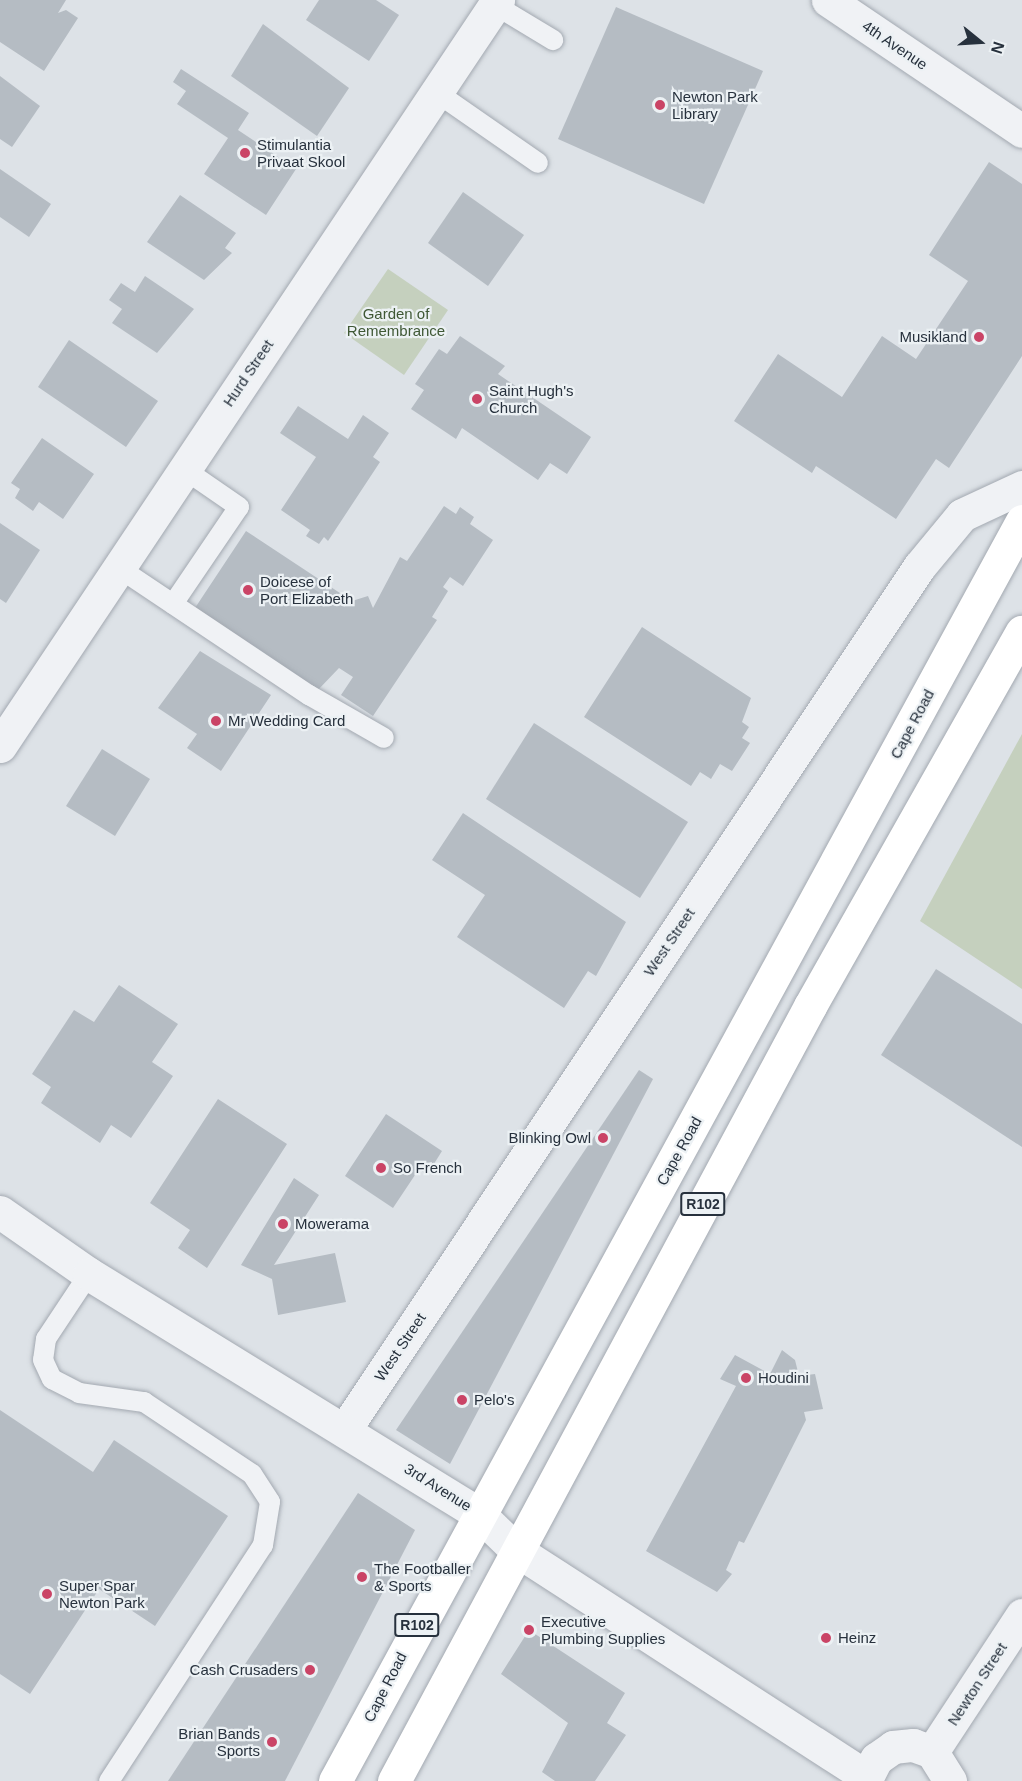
<!DOCTYPE html>
<html>
<head>
<meta charset="utf-8">
<style>
  body { margin:0 }
  #map { position:relative; width:1022px; height:1781px; overflow:hidden; background:#dde2e7; font-family:Arial,sans-serif }
  div>[style] { position:absolute }
  [style*='--x'] { left:calc(var(--x)*1px); top:calc(var(--y)*1px); width:calc(var(--w)*1px); rotate:calc(var(--a)*1deg) }
  .green>* { inset:0; background:#c5d0be }
  .building>* { inset:0; background:#b5bcc3 }
  .roads { filter:drop-shadow(0 0 2px #a3a9b1) drop-shadow(0 0 2px #a3a9b1) }
  .service>* { height:20px; margin:-10px; padding:0 10px; transform-origin:10px; border-radius:10px; background:#f0f2f5 }
  .minor>* { height:33px; margin:-16.5px; padding:0 16.5px; transform-origin:16.5px; border-radius:16.5px; background:#f0f2f5 }
  .tertiary>* { height:33px; margin:-16.5px; padding:0 16.5px; transform-origin:16.5px; border-radius:16.5px; background:#f0f2f5 }
  .primary>* { height:33px; margin:-16.5px; padding:0 16.5px; transform-origin:16.5px; border-radius:16.5px; background:#fff }
  .dots>* { width:16px; height:16px; translate:-50% -50%; box-sizing:border-box; border:3px solid #ecf1f4; border-radius:50% }
  span { translate:-50% -50%; white-space:nowrap; text-align:center; line-height:1.15; -webkit-text-stroke:4.5px #ecf1f4; paint-order:stroke }
  .shield-label span { padding:2px 4px; background:#ecf1f4; border:2px solid; border-radius:4px; -webkit-text-stroke-width:0 }
  .shield-label { font-size:14px; color:#27313d; font-weight:700 }
  .street-label { font-size:15px; color:#27313d }
  .poi-label { font-size:15px; color:#27313d }
  .left { translate:0 -50%; text-align:left }
  .right { translate:-100% -50%; text-align:right }
  .park-label { font-size:15px; color:#3f5835 }
  .north { position:absolute; left:950px; top:12px; width:60px; height:60px; -webkit-text-stroke:4px #ecf1f4; paint-order:stroke; rotate:108deg; font-size:16px; font-weight:700; line-height:24px; text-align:center; color:#27313d }
  .north::after { content:''; display:block; margin:auto; width:21px; height:27px; background:#27313d; clip-path:polygon(50% 0,100% 100%,50% 72%,0 100%) }
</style>
</head>
<body>
<div id="map">
  <div class="green">
    <i style="clip-path:polygon(388px 269px,448px 310px,404px 375px,344px 333px)"></i>
    <i style="clip-path:polygon(1022px 734px,1022px 989px,920px 921px)"></i>
  </div>
  <div class="building">
    <i style="clip-path:polygon(0 0,66px 0,58px 13px,66px 10px,78px 18px,44px 71px,0 42px)"></i>
    <i style="clip-path:polygon(319px 0,376px 0,399px 15px,369px 61px,306px 20px)"></i>
    <i style="clip-path:polygon(616px 7px,763px 71px,704px 204px,558px 139px)"></i>
    <i style="clip-path:polygon(263px 24px,349px 88px,317px 136px,231px 76px)"></i>
    <i style="clip-path:polygon(181px 69px,249px 113px,238px 130px,296px 169px,266px 215px,204px 174px,228px 138px,177px 104px,186px 91px,173px 82px)"></i>
    <i style="clip-path:polygon(0 76px,40px 106px,12px 147px,0 139px)"></i>
    <i style="clip-path:polygon(989px 162px,1022px 184px,1022px 356px,949px 468px,936px 459px,896px 519px,816px 466px,812px 473px,734px 421px,778px 354px,842px 397px,882px 336px,916px 359px,968px 281px,929px 255px)"></i>
    <i style="clip-path:polygon(0 169px,51px 204px,29px 237px,0 217px)"></i>
    <i style="clip-path:polygon(463px 192px,524px 235px,488px 286px,428px 243px)"></i>
    <i style="clip-path:polygon(180px 195px,236px 233px,225px 248px,232px 253px,204px 280px,147px 242px)"></i>
    <i style="clip-path:polygon(145px 276px,194px 309px,157px 353px,112px 323px,122px 309px,109px 300px,121px 283px,135px 292px)"></i>
    <i style="clip-path:polygon(460px 336px,505px 366px,498px 374px,591px 437px,567px 474px,550px 463px,538px 480px,462px 428px,456px 439px,411px 409px,424px 390px,415px 384px,439px 349px,447px 354px)"></i>
    <i style="clip-path:polygon(69px 340px,158px 401px,126px 447px,38px 387px)"></i>
    <i style="clip-path:polygon(298px 406px,348px 439px,363px 415px,389px 433px,373px 457px,380px 462px,328px 541px,324px 537px,319px 544px,306px 536px,310px 530px,281px 510px,316px 457px,280px 433px)"></i>
    <i style="clip-path:polygon(42px 438px,94px 474px,63px 519px,39px 502px,33px 511px,15px 498px,20px 489px,11px 483px)"></i>
    <i style="clip-path:polygon(444px 506px,456px 514px,460px 507px,474px 517px,470px 524px,493px 540px,463px 586px,450px 577px,443px 587px,448px 591px,432px 617px,437px 620px,373px 716px,341px 695px,353px 677px,339px 668px,316px 692px,193px 611px,246px 531px,352px 601px,368px 596px,373px 608px,400px 557px,407px 561px)"></i>
    <i style="clip-path:polygon(0 523px,40px 550px,6px 603px,0 599px)"></i>
    <i style="clip-path:polygon(642px 627px,751px 698px,742px 722px,749px 727px,742px 738px,750px 743px,732px 771px,720px 764px,711px 779px,700px 772px,691px 786px,584px 717px)"></i>
    <i style="clip-path:polygon(200px 651px,271px 695px,221px 771px,187px 748px,197px 734px,158px 708px)"></i>
    <i style="clip-path:polygon(534px 723px,688px 822px,640px 898px,486px 799px)"></i>
    <i style="clip-path:polygon(102px 749px,150px 779px,115px 836px,66px 806px)"></i>
    <i style="clip-path:polygon(463px 813px,626px 922px,596px 976px,588px 971px,564px 1008px,457px 937px,485px 895px,432px 860px)"></i>
    <i style="clip-path:polygon(936px 969px,1022px 1024px,1022px 1147px,881px 1055px)"></i>
    <i style="clip-path:polygon(119px 985px,178px 1024px,152px 1062px,173px 1076px,131px 1138px,111px 1125px,100px 1143px,41px 1103px,51px 1087px,32px 1074px,74px 1010px,94px 1022px)"></i>
    <i style="clip-path:polygon(639px 1070px,653px 1079px,450px 1464px,396px 1430px)"></i>
    <i style="clip-path:polygon(218px 1099px,287px 1144px,207px 1268px,178px 1248px,190px 1230px,150px 1203px)"></i>
    <i style="clip-path:polygon(386px 1114px,442px 1151px,427px 1175px,419px 1169px,393px 1208px,345px 1176px)"></i>
    <i style="clip-path:polygon(294px 1178px,319px 1195px,274px 1265px,335px 1253px,346px 1302px,278px 1315px,272px 1279px,241px 1265px)"></i>
    <i style="clip-path:polygon(782px 1350px,795px 1360px,799px 1376px,815px 1374px,823px 1409px,804px 1412px,806px 1420px,744px 1543px,739px 1541px,726px 1570px,732px 1574px,717px 1592px,646px 1551px,736px 1386px,720px 1379px,735px 1355px,770px 1374px)"></i>
    <i style="clip-path:polygon(0 1410px,93px 1472px,114px 1440px,228px 1516px,155px 1626px,99px 1589px,30px 1694px,0 1674px)"></i>
    <i style="clip-path:polygon(358px 1493px,415px 1530px,285px 1781px,168px 1781px)"></i>
    <i style="clip-path:polygon(529px 1630px,625px 1693px,607px 1723px,626px 1735px,595px 1781px,555px 1781px,542px 1772px,568px 1723px,501px 1674px)"></i>
  </div>
  <div class="roads">
    <div class="service">
      <i style="--x:495;--y:5;--w:68;--a:31.1"></i>
      <i style="--x:436;--y:92;--w:124;--a:34.8"></i>
      <i style="--x:119;--y:568;--w:229;--a:33.8"></i>
      <i style="--x:309;--y:695;--w:86;--a:29.8"></i>
      <i style="--x:173;--y:604;--w:117;--a:-55.8"></i>
      <i style="--x:239;--y:507;--w:67;--a:-145.4"></i>
      <i style="--x:89;--y:1274;--w:78;--a:123.5"></i>
      <i style="--x:46;--y:1339;--w:21;--a:98"></i>
      <i style="--x:43;--y:1360;--w:21;--a:65"></i>
      <i style="--x:52;--y:1379;--w:30;--a:27"></i>
      <i style="--x:79;--y:1393;--w:66;--a:7.9"></i>
      <i style="--x:144;--y:1402;--w:130;--a:33.7"></i>
      <i style="--x:252;--y:1474;--w:33;--a:57"></i>
      <i style="--x:270;--y:1502;--w:44;--a:99.2"></i>
      <i style="--x:263;--y:1545;--w:282;--a:123.1"></i>
    </div>
    <div class="minor">
      <i style="--x:828;--y:0;--w:234;--a:34"></i>
      <i style="--x:0;--y:746;--w:897;--a:-56.27"></i>
      <i style="--x:345;--y:1429;--w:1036;--a:-56.34"></i>
      <i style="--x:919;--y:567;--w:67;--a:-50.4"></i>
      <i style="--x:962;--y:515;--w:66;--a:-25"></i>
      <i style="--x:932;--y:1752;--w:164;--a:-56.7"></i>
    </div>
    <div class="tertiary">
      <i style="--x:0;--y:1212;--w:108;--a:34.9"></i>
      <i style="--x:89;--y:1274;--w:457;--a:31.6"></i>
      <i style="--x:478;--y:1513;--w:53;--a:44.2"></i>
      <i style="--x:516;--y:1550;--w:417;--a:32.9"></i>
      <i style="--x:865;--y:1781;--w:25;--a:-63"></i>
      <i style="--x:876;--y:1759;--w:21;--a:-35"></i>
      <i style="--x:893;--y:1747;--w:20;--a:-6"></i>
      <i style="--x:913;--y:1745;--w:20;--a:20"></i>
      <i style="--x:932;--y:1752;--w:34;--a:58"></i>
    </div>
    <div class="primary">
      <i style="--x:335;--y:1781;--w:1435;--a:-61.4"></i>
      <i style="--x:394;--y:1781;--w:880;--a:-61.77"></i>
      <i style="--x:810;--y:1006;--w:430;--a:-60.5"></i>
    </div>
  </div>
  <div class="dots">
    <i style="left:660px;top:105px;background:#ca4466"></i>
    <i style="left:245px;top:153px;background:#ca4466"></i>
    <i style="left:979px;top:337px;background:#ca4466"></i>
    <i style="left:477px;top:399px;background:#ca4466"></i>
    <i style="left:248px;top:590px;background:#ca4466"></i>
    <i style="left:216px;top:721px;background:#ca4466"></i>
    <i style="left:603px;top:1138px;background:#ca4466"></i>
    <i style="left:381px;top:1168px;background:#ca4466"></i>
    <i style="left:283px;top:1224px;background:#ca4466"></i>
    <i style="left:746px;top:1378px;background:#ca4466"></i>
    <i style="left:462px;top:1400px;background:#ca4466"></i>
    <i style="left:362px;top:1577px;background:#ca4466"></i>
    <i style="left:47px;top:1594px;background:#ca4466"></i>
    <i style="left:529px;top:1630px;background:#ca4466"></i>
    <i style="left:826px;top:1638px;background:#ca4466"></i>
    <i style="left:310px;top:1670px;background:#ca4466"></i>
    <i style="left:272px;top:1742px;background:#ca4466"></i>
  </div>
  <div class="shield-label">
    <span style="left:703px;top:1204px">R102</span>
    <span style="left:417px;top:1625px">R102</span>
  </div>
  <div class="street-label">
    <span style="left:895px;top:45px;rotate:34deg">4th Avenue</span>
    <span style="left:248px;top:373px;rotate:-56deg">Hurd Street</span>
    <span style="left:912px;top:724px;rotate:-62deg">Cape Road</span>
    <span style="left:669px;top:942px;rotate:-56deg">West Street</span>
    <span style="left:679px;top:1151px;rotate:-61deg">Cape Road</span>
    <span style="left:400px;top:1347px;rotate:-56deg">West Street</span>
    <span style="left:438px;top:1487px;rotate:32deg">3rd Avenue</span>
    <span style="left:977px;top:1684px;rotate:-57deg">Newton Street</span>
    <span style="left:385px;top:1687px;rotate:-63deg">Cape Road</span>
  </div>
  <div class="poi-label">
    <span class="left" style="left:672px;top:105px">Newton Park<br>Library</span>
    <span class="left" style="left:257px;top:153px">Stimulantia<br>Privaat Skool</span>
    <span class="right" style="left:967px;top:337px">Musikland</span>
    <span class="left" style="left:489px;top:399px">Saint Hugh's<br>Church</span>
    <span class="left" style="left:260px;top:590px">Doicese of<br>Port Elizabeth</span>
    <span class="left" style="left:228px;top:721px">Mr Wedding Card</span>
    <span class="right" style="left:591px;top:1138px">Blinking Owl</span>
    <span class="left" style="left:393px;top:1168px">So French</span>
    <span class="left" style="left:295px;top:1224px">Mowerama</span>
    <span class="left" style="left:758px;top:1378px">Houdini</span>
    <span class="left" style="left:474px;top:1400px">Pelo's</span>
    <span class="left" style="left:374px;top:1577px">The Footballer<br>&amp; Sports</span>
    <span class="left" style="left:59px;top:1594px">Super Spar<br>Newton Park</span>
    <span class="left" style="left:541px;top:1630px">Executive<br>Plumbing Supplies</span>
    <span class="left" style="left:838px;top:1638px">Heinz</span>
    <span class="right" style="left:298px;top:1670px">Cash Crusaders</span>
    <span class="right" style="left:260px;top:1742px">Brian Bands<br>Sports</span>
  </div>
  <div class="park-label">
    <span style="left:396px;top:322px">Garden of<br>Remembrance</span>
  </div>
  <div class="north">N</div>
</div>
</body>
</html>
